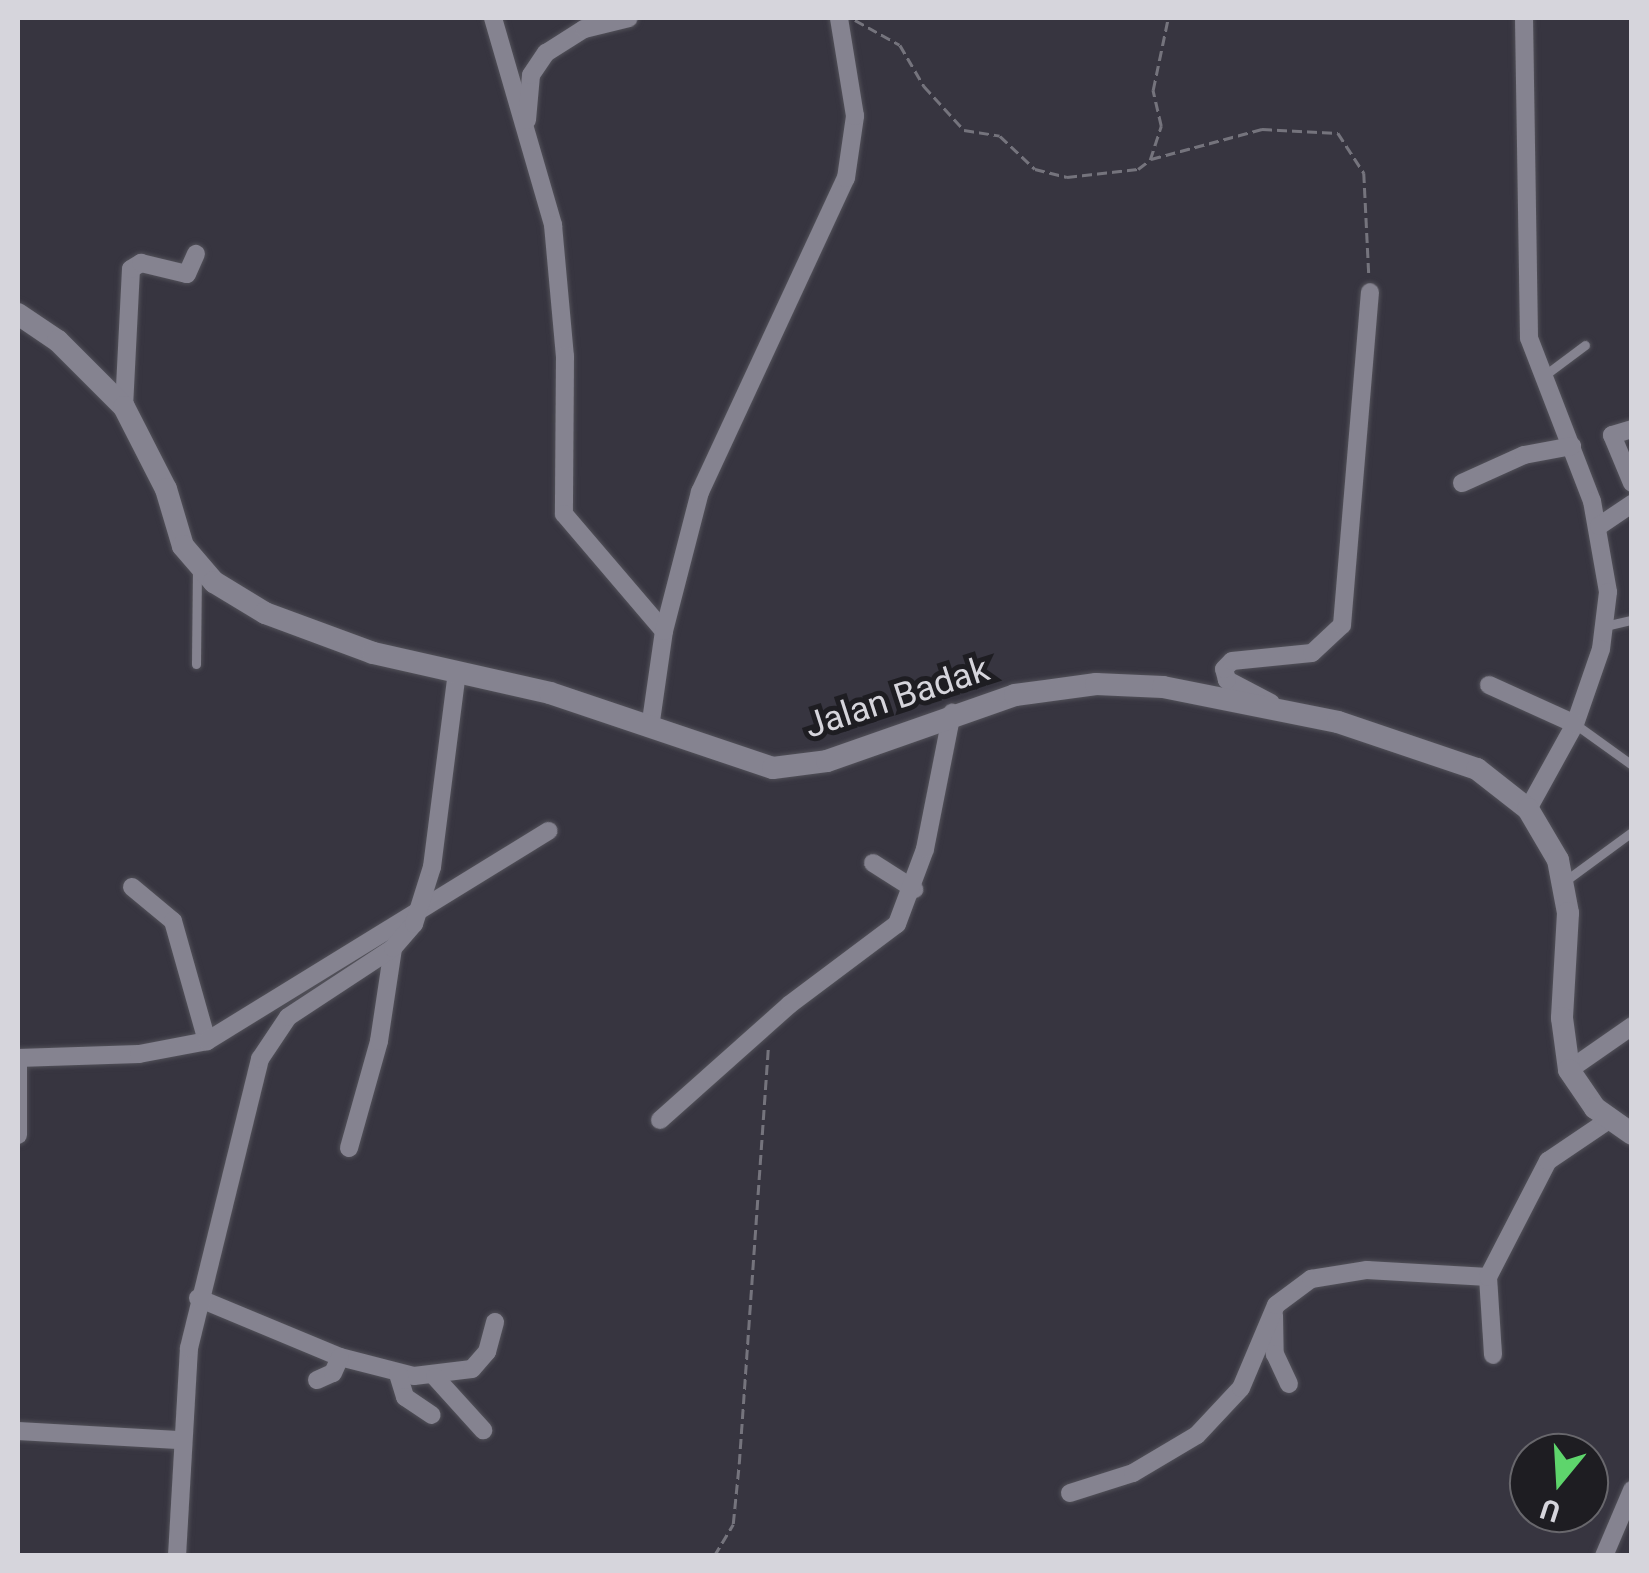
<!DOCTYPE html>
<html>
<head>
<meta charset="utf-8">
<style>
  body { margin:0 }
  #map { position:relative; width:1649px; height:1573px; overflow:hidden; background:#373540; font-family:Roboto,sans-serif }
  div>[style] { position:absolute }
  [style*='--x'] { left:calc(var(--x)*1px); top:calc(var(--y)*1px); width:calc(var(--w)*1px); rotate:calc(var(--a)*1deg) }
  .path>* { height:2.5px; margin-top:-1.25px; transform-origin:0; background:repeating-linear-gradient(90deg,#75747d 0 10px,transparent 0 15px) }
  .roads { filter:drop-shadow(0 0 2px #525159) drop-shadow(0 0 2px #525159) }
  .service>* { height:9px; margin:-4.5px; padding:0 4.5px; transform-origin:4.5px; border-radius:4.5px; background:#858390 }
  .minor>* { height:18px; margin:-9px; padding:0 9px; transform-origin:9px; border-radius:9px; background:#858390 }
  .tertiary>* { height:22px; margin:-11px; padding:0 11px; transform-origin:11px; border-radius:11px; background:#858390 }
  span { translate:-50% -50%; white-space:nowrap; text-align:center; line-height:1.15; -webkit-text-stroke:10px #1e1d22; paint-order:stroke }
  .street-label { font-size:35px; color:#d6d5dc }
  .frame { position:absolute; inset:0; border:20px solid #d6d5dc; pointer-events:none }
  .north { position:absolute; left:1509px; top:1433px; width:100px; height:100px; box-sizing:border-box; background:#1e1d22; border:2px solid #68676c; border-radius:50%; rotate:198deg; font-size:28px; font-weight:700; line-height:40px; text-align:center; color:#d6d5dc }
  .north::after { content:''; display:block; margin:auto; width:35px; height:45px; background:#5ed56c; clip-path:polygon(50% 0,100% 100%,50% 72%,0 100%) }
</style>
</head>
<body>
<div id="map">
  <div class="path">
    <i style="--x:855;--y:20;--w:51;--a:29.1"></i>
    <i style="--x:900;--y:45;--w:48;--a:59.7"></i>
    <i style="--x:924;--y:86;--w:59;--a:47.7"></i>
    <i style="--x:964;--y:130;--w:36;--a:9"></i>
    <i style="--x:1000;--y:136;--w:48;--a:43.3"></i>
    <i style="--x:1035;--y:169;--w:33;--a:14"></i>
    <i style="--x:1067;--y:177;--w:71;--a:-6.4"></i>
    <i style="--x:1138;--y:169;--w:15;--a:-37"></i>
    <i style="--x:1150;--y:160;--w:36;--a:-72"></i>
    <i style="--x:1161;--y:126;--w:37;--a:-103"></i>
    <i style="--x:1153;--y:90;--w:74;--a:-78.2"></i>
    <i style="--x:1151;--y:159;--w:115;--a:-15.1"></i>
    <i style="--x:1262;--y:129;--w:76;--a:3"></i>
    <i style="--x:1338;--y:133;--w:48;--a:57"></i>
    <i style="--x:1364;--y:173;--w:103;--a:87.2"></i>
    <i style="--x:714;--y:1556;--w:37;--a:-59"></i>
    <i style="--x:733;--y:1524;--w:60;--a:-84.3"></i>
    <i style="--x:739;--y:1464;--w:416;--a:-86"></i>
  </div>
  <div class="roads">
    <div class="service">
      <i style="--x:1545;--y:375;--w:50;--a:-36.9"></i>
      <i style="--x:1605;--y:626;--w:28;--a:-13"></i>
      <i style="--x:196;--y:664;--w:96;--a:-89.4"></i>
      <i style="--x:1575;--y:724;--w:70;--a:35.7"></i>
      <i style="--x:1565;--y:881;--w:83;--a:-36.2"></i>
    </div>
    <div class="minor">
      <i style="--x:493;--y:18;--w:216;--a:73.8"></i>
      <i style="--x:553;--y:225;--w:132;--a:84.8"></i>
      <i style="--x:565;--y:356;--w:158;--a:90.4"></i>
      <i style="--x:564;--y:514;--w:154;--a:49.5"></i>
      <i style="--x:1524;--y:18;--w:320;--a:89.1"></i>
      <i style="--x:1529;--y:338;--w:175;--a:68.9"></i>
      <i style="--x:1592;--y:501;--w:92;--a:80"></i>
      <i style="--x:1608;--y:592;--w:57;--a:97"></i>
      <i style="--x:1601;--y:649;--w:79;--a:109.1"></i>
      <i style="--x:1575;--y:724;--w:97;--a:118.9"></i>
      <i style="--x:527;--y:120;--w:45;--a:-84.9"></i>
      <i style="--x:531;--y:75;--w:27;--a:-56"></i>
      <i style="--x:546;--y:53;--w:45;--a:-32.3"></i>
      <i style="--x:584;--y:29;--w:46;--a:-13.7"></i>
      <i style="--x:124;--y:407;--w:138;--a:-87.1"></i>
      <i style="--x:131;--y:269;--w:12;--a:-31"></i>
      <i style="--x:141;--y:263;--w:47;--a:13.4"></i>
      <i style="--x:187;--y:274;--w:22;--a:-66"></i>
      <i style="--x:1632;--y:429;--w:21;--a:163"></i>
      <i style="--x:1612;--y:435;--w:52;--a:67.4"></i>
      <i style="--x:1462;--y:483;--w:68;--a:-24.3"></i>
      <i style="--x:1524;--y:455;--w:49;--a:-10.6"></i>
      <i style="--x:1599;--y:526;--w:40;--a:-34"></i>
      <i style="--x:1489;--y:685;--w:94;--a:24.4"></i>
      <i style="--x:1271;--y:703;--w:50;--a:-152.4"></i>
      <i style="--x:1227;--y:680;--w:11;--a:-105"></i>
      <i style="--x:1224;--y:669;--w:11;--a:-45"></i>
      <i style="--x:1232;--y:661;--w:80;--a:-5.7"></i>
      <i style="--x:1312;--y:653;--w:41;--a:-43"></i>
      <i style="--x:1342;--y:625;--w:334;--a:-85.2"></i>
      <i style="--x:650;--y:728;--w:98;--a:-81.8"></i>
      <i style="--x:664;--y:631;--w:144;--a:-75.5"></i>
      <i style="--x:700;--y:492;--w:346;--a:-65.1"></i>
      <i style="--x:846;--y:178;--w:63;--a:-81.7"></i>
      <i style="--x:855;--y:116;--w:99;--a:-99.3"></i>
      <i style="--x:873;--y:863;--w:49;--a:32.4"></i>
      <i style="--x:132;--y:887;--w:53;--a:39.7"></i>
      <i style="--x:173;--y:921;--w:125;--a:74.2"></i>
      <i style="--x:18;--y:1058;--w:121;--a:-1.9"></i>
      <i style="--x:139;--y:1054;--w:69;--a:-10.8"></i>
      <i style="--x:207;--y:1041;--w:401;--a:-31.6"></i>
      <i style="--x:1569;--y:1070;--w:77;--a:-34.9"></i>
      <i style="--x:660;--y:1120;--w:173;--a:-41.7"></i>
      <i style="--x:789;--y:1005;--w:135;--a:-36.9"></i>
      <i style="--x:897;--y:924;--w:80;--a:-69.5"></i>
      <i style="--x:925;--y:849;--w:139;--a:-78.8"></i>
      <i style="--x:18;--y:1135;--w:77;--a:-90"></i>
      <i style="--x:349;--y:1148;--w:111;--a:-74.3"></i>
      <i style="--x:379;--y:1041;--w:94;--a:-81.4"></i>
      <i style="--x:1488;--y:1277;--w:78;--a:86.3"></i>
      <i style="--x:198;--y:1298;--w:154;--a:22.6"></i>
      <i style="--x:340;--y:1357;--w:76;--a:14.4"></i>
      <i style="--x:414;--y:1376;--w:58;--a:-6.9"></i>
      <i style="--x:472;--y:1369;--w:23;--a:-49"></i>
      <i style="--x:487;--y:1352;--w:31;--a:-75"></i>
      <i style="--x:1274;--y:1315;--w:39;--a:89"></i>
      <i style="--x:1275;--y:1354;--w:33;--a:65"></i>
      <i style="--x:398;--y:1374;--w:24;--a:73"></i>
      <i style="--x:405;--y:1397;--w:32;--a:34"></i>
      <i style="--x:435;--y:1377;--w:72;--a:47.8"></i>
      <i style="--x:317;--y:1380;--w:17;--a:-24"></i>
      <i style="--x:333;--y:1373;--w:17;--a:-66"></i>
      <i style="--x:18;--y:1431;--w:160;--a:3.2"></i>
      <i style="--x:1070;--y:1493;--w:66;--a:-17.6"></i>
      <i style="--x:1133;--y:1473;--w:74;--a:-30.7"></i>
      <i style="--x:1197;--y:1435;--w:64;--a:-46.9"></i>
      <i style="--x:1241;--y:1388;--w:90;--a:-67.1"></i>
      <i style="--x:1276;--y:1305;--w:44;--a:-36.6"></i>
      <i style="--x:1311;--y:1279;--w:57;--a:-9.1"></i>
      <i style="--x:1367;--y:1270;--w:121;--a:3.3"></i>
      <i style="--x:1488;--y:1277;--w:131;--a:-62.7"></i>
      <i style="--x:1548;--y:1161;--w:71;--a:-34.1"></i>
      <i style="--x:177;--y:1556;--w:208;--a:-86.7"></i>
      <i style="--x:189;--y:1348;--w:298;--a:-76.2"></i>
      <i style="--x:260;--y:1059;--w:50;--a:-56.3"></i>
      <i style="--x:288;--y:1017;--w:126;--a:-33.3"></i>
      <i style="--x:393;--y:948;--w:32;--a:-49"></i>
      <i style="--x:414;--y:924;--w:60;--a:-72.5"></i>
      <i style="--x:432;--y:867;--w:197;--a:-82.7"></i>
      <i style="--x:1604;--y:1556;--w:72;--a:-67"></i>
    </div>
    <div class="tertiary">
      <i style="--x:18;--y:314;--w:48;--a:34"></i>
      <i style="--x:58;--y:341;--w:93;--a:45"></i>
      <i style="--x:124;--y:407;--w:92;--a:62.9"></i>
      <i style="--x:166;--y:489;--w:59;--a:73.4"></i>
      <i style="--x:183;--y:546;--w:48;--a:49.3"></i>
      <i style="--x:214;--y:582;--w:60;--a:31.3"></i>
      <i style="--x:265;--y:613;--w:115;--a:20.3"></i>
      <i style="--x:373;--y:653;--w:181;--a:12.7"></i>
      <i style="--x:550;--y:693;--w:235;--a:18.6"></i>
      <i style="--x:773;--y:768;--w:54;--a:-7.4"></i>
      <i style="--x:827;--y:761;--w:199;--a:-19.3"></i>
      <i style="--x:1015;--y:695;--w:82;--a:-7.7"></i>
      <i style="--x:1096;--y:684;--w:67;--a:2.6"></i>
      <i style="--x:1163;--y:687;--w:178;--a:11.3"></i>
      <i style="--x:1338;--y:722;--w:147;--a:18.7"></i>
      <i style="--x:1477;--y:769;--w:65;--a:38.1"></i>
      <i style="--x:1528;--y:809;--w:59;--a:59.5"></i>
      <i style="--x:1558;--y:860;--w:54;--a:79.3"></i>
      <i style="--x:1568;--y:913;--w:105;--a:93.3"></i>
      <i style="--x:1562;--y:1018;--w:52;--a:82.3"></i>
      <i style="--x:1569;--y:1070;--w:46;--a:55.6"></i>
      <i style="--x:1595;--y:1108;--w:45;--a:35.1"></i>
    </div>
  </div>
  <div class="street-label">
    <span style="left:897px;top:698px;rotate:-18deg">Jalan Badak</span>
  </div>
  <div class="frame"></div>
  <div class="north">U</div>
</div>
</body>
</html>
